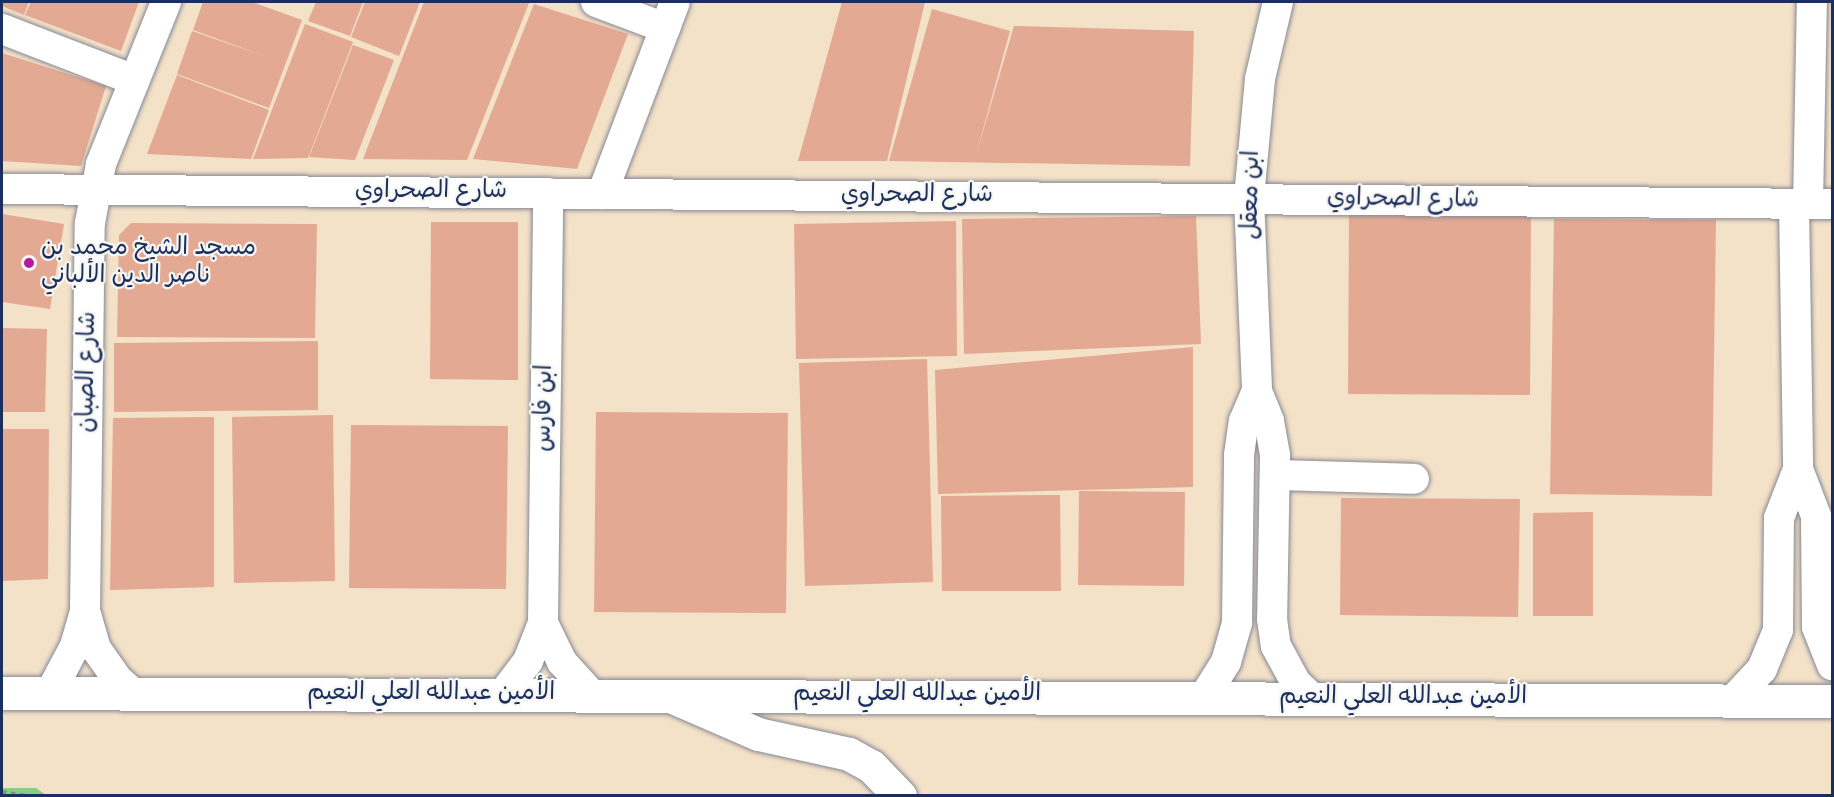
<!DOCTYPE html>
<html>
<head>
<meta charset="utf-8">
<style>
  body { margin:0 }
  #map { position:relative; width:1834px; height:797px; overflow:hidden; background:#f3e1c8; font-family:"Indie Flower","Playpen Sans Arabic",sans-serif }
  div>[style] { position:absolute }
  [style*='--x'] { left:calc(var(--x)*1px); top:calc(var(--y)*1px); width:calc(var(--w)*1px); rotate:calc(var(--a)*1deg) }
  .green>* { inset:0; background:#8ccd84 }
  .building>* { inset:0; background:#e3a993 }
  .path>* { height:4px; margin-top:-2px; transform-origin:0; background:repeating-linear-gradient(90deg,#878893 0 4.5px,transparent 0 9px) }
  .roads { filter:drop-shadow(0 0 2px #878893) drop-shadow(0 0 2px #878893) }
  .minor>* { height:30px; margin:-15px; padding:0 15px; transform-origin:15px; border-radius:15px; background:#fff }
  .major>* { height:33px; margin:-16.5px; padding:0 16.5px; transform-origin:16.5px; border-radius:16.5px; background:#fff }
  .dots>* { width:16px; height:16px; translate:-50% -50%; box-sizing:border-box; border:3px solid #f6f6f2; border-radius:50% }
  span { translate:-50% -50%; white-space:nowrap; text-align:center; line-height:1.15; -webkit-text-stroke:4.5px #f6f6f2; paint-order:stroke }
  .street-label { font-size:24px; color:#1b2f5e }
  .poi-label { font-size:24px; color:#1b2f5e }
  .left { translate:0 -50%; text-align:left }
  .frame { position:absolute; inset:0; border:3px solid #1b2f5e; pointer-events:none }
</style>
</head>
<body>
<div id="map">
  <div class="green">
    <i style="clip-path:polygon(2px 788px,36px 788px,46px 795px,2px 795px)"></i>
  </div>
  <div class="building">
    <i style="clip-path:polygon(2px 2px,29px 2px,24px 15px,2px 6px)"></i>
    <i style="clip-path:polygon(31px 2px,139px 2px,121px 51px,25px 15px)"></i>
    <i style="clip-path:polygon(203px 2px,252px 2px,302px 20px,269px 108px,177px 74px,192px 31px,270px 58px,193px 30px)"></i>
    <i style="clip-path:polygon(316px 2px,363px 2px,350px 36px,308px 21px)"></i>
    <i style="clip-path:polygon(365px 2px,420px 2px,399px 56px,351px 37px)"></i>
    <i style="clip-path:polygon(424px 2px,529px 3px,467px 160px,363px 159px)"></i>
    <i style="clip-path:polygon(842px 2px,925px 2px,887px 161px,798px 161px)"></i>
    <i style="clip-path:polygon(534px 4px,628px 34px,577px 169px,473px 159px)"></i>
    <i style="clip-path:polygon(932px 9px,1010px 31px,976px 155px,1014px 26px,1194px 31px,1190px 166px,889px 161px)"></i>
    <i style="clip-path:polygon(305px 24px,353px 42px,308px 158px,253px 159px)"></i>
    <i style="clip-path:polygon(353px 45px,394px 60px,355px 160px,309px 157px)"></i>
    <i style="clip-path:polygon(2px 53px,106px 86px,81px 166px,2px 161px)"></i>
    <i style="clip-path:polygon(177px 75px,269px 110px,251px 159px,147px 154px)"></i>
    <i style="clip-path:polygon(1349px 211px,1531px 211px,1530px 395px,1348px 394px)"></i>
    <i style="clip-path:polygon(2px 214px,64px 224px,50px 309px,2px 302px)"></i>
    <i style="clip-path:polygon(1196px 216px,1201px 344px,964px 354px,962px 219px)"></i>
    <i style="clip-path:polygon(1554px 219px,1716px 220px,1712px 496px,1550px 494px)"></i>
    <i style="clip-path:polygon(956px 221px,957px 356px,796px 359px,794px 224px)"></i>
    <i style="clip-path:polygon(431px 222px,518px 222px,518px 380px,430px 379px)"></i>
    <i style="clip-path:polygon(131px 223px,317px 224px,315px 338px,117px 337px,119px 235px)"></i>
    <i style="clip-path:polygon(2px 328px,47px 329px,45px 412px,2px 412px)"></i>
    <i style="clip-path:polygon(318px 341px,318px 410px,114px 412px,114px 343px)"></i>
    <i style="clip-path:polygon(1193px 347px,1193px 487px,938px 494px,935px 370px)"></i>
    <i style="clip-path:polygon(927px 359px,933px 582px,805px 586px,799px 363px)"></i>
    <i style="clip-path:polygon(596px 412px,788px 413px,786px 613px,594px 612px)"></i>
    <i style="clip-path:polygon(333px 415px,335px 581px,234px 583px,232px 417px)"></i>
    <i style="clip-path:polygon(214px 417px,214px 587px,110px 590px,113px 418px)"></i>
    <i style="clip-path:polygon(351px 425px,508px 426px,506px 589px,349px 588px)"></i>
    <i style="clip-path:polygon(2px 429px,49px 429px,48px 579px,2px 581px)"></i>
    <i style="clip-path:polygon(1079px 491px,1185px 492px,1184px 586px,1078px 585px)"></i>
    <i style="clip-path:polygon(1060px 495px,1061px 591px,942px 591px,941px 496px)"></i>
    <i style="clip-path:polygon(1341px 498px,1520px 499px,1518px 617px,1340px 615px)"></i>
    <i style="clip-path:polygon(1593px 512px,1593px 616px,1533px 616px,1533px 513px)"></i>
  </div>
  <div class="path">
    <i style="--x:2;--y:792;--w:25;--a:9"></i>
  </div>
  <div class="roads">
    <div class="minor">
      <i style="--x:596;--y:2;--w:74;--a:20.6"></i>
      <i style="--x:1278;--y:2;--w:79;--a:103.2"></i>
      <i style="--x:1260;--y:79;--w:120;--a:95.3"></i>
      <i style="--x:1249;--y:198;--w:193;--a:87.6"></i>
      <i style="--x:1257;--y:391;--w:32;--a:68"></i>
      <i style="--x:1269;--y:421;--w:35;--a:80"></i>
      <i style="--x:1275;--y:455;--w:164;--a:91"></i>
      <i style="--x:1272;--y:619;--w:27;--a:82"></i>
      <i style="--x:1276;--y:646;--w:42;--a:61.6"></i>
      <i style="--x:1296;--y:683;--w:22;--a:43"></i>
      <i style="--x:2;--y:29;--w:142;--a:21.1"></i>
      <i style="--x:2;--y:189;--w:1830;--a:0.47"></i>
      <i style="--x:602;--y:194;--w:205;--a:-69.2"></i>
      <i style="--x:1794;--y:204;--w:265;--a:89.1"></i>
      <i style="--x:1798;--y:469;--w:50;--a:69"></i>
      <i style="--x:1816;--y:516;--w:111;--a:89.5"></i>
      <i style="--x:1817;--y:627;--w:41;--a:68.5"></i>
      <i style="--x:1808;--y:204;--w:202;--a:-88.9"></i>
      <i style="--x:1275;--y:475;--w:139;--a:1.6"></i>
      <i style="--x:543;--y:623;--w:43;--a:64"></i>
      <i style="--x:562;--y:662;--w:43;--a:47.8"></i>
      <i style="--x:50;--y:693;--w:53;--a:-62"></i>
      <i style="--x:75;--y:646;--w:36;--a:-74"></i>
      <i style="--x:133;--y:693;--w:20;--a:-139"></i>
      <i style="--x:118;--y:680;--w:38;--a:-125"></i>
      <i style="--x:96;--y:649;--w:40;--a:-106"></i>
      <i style="--x:85;--y:611;--w:388;--a:-89.3"></i>
      <i style="--x:90;--y:223;--w:60;--a:-79.4"></i>
      <i style="--x:101;--y:164;--w:175;--a:-68.1"></i>
      <i style="--x:503;--y:694;--w:41;--a:-52.9"></i>
      <i style="--x:528;--y:661;--w:41;--a:-68.5"></i>
      <i style="--x:543;--y:623;--w:430;--a:-89.3"></i>
      <i style="--x:1204;--y:697;--w:41;--a:-57.8"></i>
      <i style="--x:1226;--y:662;--w:41;--a:-74.2"></i>
      <i style="--x:1237;--y:623;--w:168;--a:-89.3"></i>
      <i style="--x:1239;--y:455;--w:34;--a:-82"></i>
      <i style="--x:1244;--y:421;--w:33;--a:-67"></i>
      <i style="--x:1733;--y:700;--w:42;--a:-46.9"></i>
      <i style="--x:1762;--y:669;--w:42;--a:-67.7"></i>
      <i style="--x:1778;--y:630;--w:112;--a:-89.5"></i>
      <i style="--x:1779;--y:518;--w:53;--a:-68.8"></i>
    </div>
    <div class="major">
      <i style="--x:2;--y:693;--w:1830;--a:0.25"></i>
      <i style="--x:673;--y:697;--w:93;--a:23.5"></i>
      <i style="--x:758;--y:734;--w:93;--a:12.4"></i>
      <i style="--x:849;--y:754;--w:25;--a:29"></i>
      <i style="--x:871;--y:766;--w:42;--a:46"></i>
    </div>
  </div>
  <div class="dots">
    <i style="left:29px;top:263px;background:#b5179e"></i>
  </div>
  <div class="street-label">
    <span style="left:431px;top:192px">شارع الصحراوي</span>
    <span style="left:1252px;top:195px;rotate:-89deg">ابن معقل</span>
    <span style="left:917px;top:196px">شارع الصحراوي</span>
    <span style="left:1403px;top:200px;rotate:1deg">شارع الصحراوي</span>
    <span style="left:88px;top:372px;rotate:-89deg">شارع الصبان</span>
    <span style="left:545px;top:408px;rotate:-89deg">ابن فارس</span>
    <span style="left:431px;top:694px">الأمين عبدالله العلي النعيم</span>
    <span style="left:917px;top:695px">الأمين عبدالله العلي النعيم</span>
    <span style="left:1403px;top:698px">الأمين عبدالله العلي النعيم</span>
  </div>
  <div class="poi-label">
    <span class="left" style="left:41px;top:263px">مسجد الشيخ محمد بن<br>ناصر الدين الألباني</span>
  </div>
  <div class="frame"></div>
</div>
</body>
</html>
